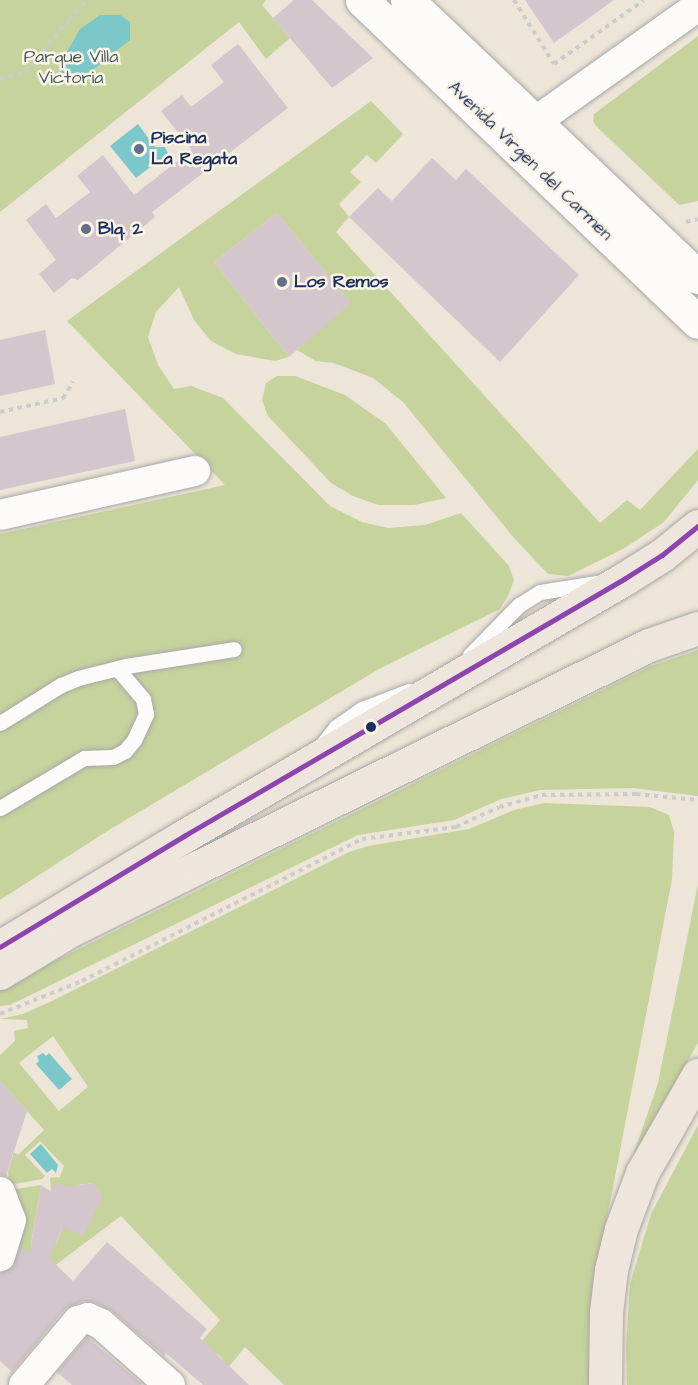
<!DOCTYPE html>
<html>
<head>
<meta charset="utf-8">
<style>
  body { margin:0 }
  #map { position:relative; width:698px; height:1385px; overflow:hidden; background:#ede5d8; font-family:"Architects Daughter",sans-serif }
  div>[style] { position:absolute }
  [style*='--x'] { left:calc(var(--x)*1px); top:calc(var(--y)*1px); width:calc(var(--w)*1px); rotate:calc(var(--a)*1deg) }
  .green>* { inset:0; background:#c6d39d }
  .water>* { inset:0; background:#7cc7c9 }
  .building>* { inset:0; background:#d3c6cc }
  .path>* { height:4px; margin-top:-2px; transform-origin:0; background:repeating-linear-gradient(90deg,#cdcccd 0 4.5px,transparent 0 9px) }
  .roads { filter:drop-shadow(0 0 2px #a9a7a5) drop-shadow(0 0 2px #a9a7a5) }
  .service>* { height:15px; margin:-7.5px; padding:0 7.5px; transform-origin:7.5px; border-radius:7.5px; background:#fcfbf9 }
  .minor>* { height:30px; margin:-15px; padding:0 15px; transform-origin:15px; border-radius:15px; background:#fcfbf9 }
  .tertiary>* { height:33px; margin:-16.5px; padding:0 16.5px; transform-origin:16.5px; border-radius:16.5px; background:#fcfbf9 }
  .primary>* { height:33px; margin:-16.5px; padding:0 16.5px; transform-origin:16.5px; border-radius:16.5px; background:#eee6dd }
  .trunk>* { height:33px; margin:-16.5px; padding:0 16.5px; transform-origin:16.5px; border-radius:16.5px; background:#eee6dd }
  .bus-1>* { height:4.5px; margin:-2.25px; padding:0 2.25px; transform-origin:2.25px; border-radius:2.25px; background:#8e44ad }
  .dots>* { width:16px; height:16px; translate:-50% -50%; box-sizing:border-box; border:3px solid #fcf5e5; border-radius:50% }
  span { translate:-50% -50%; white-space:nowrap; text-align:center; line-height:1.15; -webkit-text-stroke:5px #fcf5e5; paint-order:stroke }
  .park-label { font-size:18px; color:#455c62 }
  .poi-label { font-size:18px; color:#1b2f5e; font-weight:700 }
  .left { translate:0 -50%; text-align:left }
  .street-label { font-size:18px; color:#1b2f5e }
</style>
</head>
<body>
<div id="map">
  <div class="green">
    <i style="clip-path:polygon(0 0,266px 0,262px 5px,290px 38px,266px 59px,239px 22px,0 212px)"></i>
    <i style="clip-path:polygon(698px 36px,698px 201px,679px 205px,596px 126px,593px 121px,594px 114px)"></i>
    <i style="clip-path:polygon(371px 101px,403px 134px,376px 163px,367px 155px,350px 172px,361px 182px,339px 204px,349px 217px,336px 232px,600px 523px,627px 500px,640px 510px,698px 449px,698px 480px,664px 522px,623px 549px,568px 576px,548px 574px,514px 538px,403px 402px,373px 378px,334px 363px,316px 361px,297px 350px,350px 302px,277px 213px,214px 262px,289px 357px,275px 361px,236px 354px,211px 341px,194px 320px,179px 287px,156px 312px,148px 337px,158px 365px,174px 389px,191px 386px,223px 398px,330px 506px,362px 522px,388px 528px,425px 525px,461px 513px,509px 566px,514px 580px,509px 594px,500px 609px,379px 669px,109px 830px,0 900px,0 534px,225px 485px,67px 321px)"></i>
    <i style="clip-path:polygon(277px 376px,295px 376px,345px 395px,386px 424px,446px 498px,414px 505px,378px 505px,353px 496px,331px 483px,268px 416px,262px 400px,266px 383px)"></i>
    <i style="clip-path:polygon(698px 650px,698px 796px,633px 788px,540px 790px,501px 799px,454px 820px,358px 835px,10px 1005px,0 1006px,0 988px,651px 666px)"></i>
    <i style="clip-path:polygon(evenodd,544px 803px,650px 807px,669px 815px,674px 832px,672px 879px,601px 1250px,594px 1385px,284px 1385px,245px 1347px,227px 1369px,221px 1363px,223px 1359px,217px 1354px,215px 1356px,201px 1342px,220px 1320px,121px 1216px,33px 1282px,18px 1255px,20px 1239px,10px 1190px,41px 1185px,31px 1245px,56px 1243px,63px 1227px,102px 1196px,93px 1183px,78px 1185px,76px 1191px,51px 1191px,50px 1178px,60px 1177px,64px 1166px,40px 1141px,25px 1155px,45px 1176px,42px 1179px,9px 1185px,8px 1171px,14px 1152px,18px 1155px,44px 1130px,0 1081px,0 1055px,15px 1041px,14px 1031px,28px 1028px,27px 1020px,0 1019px,23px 1014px,50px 1002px,349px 852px,368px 846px,469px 829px,514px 810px,544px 803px,53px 1036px,88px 1087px,59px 1111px,19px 1063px,53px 1036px)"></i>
    <i style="clip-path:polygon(698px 884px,698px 1043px,633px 1156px,658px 1083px)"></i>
    <i style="clip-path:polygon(698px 1125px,698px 1385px,627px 1385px,626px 1347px,630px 1284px,651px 1214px)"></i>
  </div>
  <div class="water">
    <i style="clip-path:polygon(100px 15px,120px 15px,130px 22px,130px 40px,80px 80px,71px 83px,62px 78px,59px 66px,80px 29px)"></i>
    <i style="clip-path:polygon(138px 124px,155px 147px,165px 147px,170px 157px,165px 165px,153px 165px,136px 178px,110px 146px)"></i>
    <i style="clip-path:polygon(43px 1053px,46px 1056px,49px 1053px,72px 1079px,59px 1090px,36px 1064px,39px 1061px,37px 1056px)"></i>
    <i style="clip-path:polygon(41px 1144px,58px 1165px,56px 1173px,52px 1169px,47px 1173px,30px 1154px)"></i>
  </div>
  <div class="building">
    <i style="clip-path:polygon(294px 0,312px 0,373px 58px,332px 88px,273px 18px)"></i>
    <i style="clip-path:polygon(525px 0,614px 0,554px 43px)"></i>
    <i style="clip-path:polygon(238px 44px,288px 108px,152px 212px,155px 217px,99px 263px,78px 280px,72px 278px,54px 293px,39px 274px,56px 260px,26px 220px,46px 204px,56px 218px,90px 192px,77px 176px,103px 155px,134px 195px,192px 150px,161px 111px,182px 95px,191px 107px,224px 82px,211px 65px)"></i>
    <i style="clip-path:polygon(432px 158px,456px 180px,466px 169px,579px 275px,500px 362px,349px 217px,378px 188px,392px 201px)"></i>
    <i style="clip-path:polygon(277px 213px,351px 303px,289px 357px,214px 262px)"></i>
    <i style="clip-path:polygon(45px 330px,55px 384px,0 396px,0 340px)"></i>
    <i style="clip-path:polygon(125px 409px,135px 461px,0 490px,0 437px)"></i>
    <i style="clip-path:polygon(0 1081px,27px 1111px,6px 1176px,0 1175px)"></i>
    <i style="clip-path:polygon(56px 1182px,67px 1187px,93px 1183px,103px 1196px,83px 1236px,63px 1227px,49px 1258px,73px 1281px,107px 1242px,207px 1329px,200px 1338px,249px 1385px,203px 1385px,166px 1353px,164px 1356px,112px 1311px,94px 1302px,83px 1301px,65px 1309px,12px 1372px,0 1361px,0 1273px,12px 1268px,20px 1248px,30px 1252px,41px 1185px,51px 1191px)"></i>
    <i style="clip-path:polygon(87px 1337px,142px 1384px,141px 1385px,72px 1385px,57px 1372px)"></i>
  </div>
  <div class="path">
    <i style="--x:514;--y:0;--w:75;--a:58"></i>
    <i style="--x:554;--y:64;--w:110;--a:-35.4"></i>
    <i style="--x:0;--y:79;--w:27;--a:-15"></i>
    <i style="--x:26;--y:72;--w:68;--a:-50.9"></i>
    <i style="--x:69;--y:19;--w:27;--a:-45"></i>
    <i style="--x:686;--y:222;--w:12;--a:-14"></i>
    <i style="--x:0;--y:412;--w:65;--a:-12.5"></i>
    <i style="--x:63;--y:398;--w:19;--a:-58"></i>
    <i style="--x:0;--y:1014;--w:88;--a:-21.9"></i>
    <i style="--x:82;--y:981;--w:314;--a:-26.9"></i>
    <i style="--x:362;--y:839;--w:95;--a:-7.3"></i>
    <i style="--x:456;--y:827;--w:47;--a:-24.9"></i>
    <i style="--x:499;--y:807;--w:45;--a:-15.6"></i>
    <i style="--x:542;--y:795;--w:94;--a:-0.6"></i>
    <i style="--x:636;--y:794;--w:62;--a:5.5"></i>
  </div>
  <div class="roads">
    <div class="service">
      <i style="--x:470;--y:655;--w:70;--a:-45.6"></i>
      <i style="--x:519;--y:605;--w:25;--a:-32"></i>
      <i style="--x:540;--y:592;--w:64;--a:-9"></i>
      <i style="--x:0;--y:723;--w:72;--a:-31.9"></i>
      <i style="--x:61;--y:685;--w:18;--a:-22"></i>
      <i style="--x:78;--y:678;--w:49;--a:-14"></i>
      <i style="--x:126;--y:666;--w:109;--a:-8.9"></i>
      <i style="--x:322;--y:745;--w:23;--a:-52"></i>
      <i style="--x:336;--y:727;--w:32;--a:-35"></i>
      <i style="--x:362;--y:709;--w:50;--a:-21"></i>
      <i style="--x:0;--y:808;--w:98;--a:-30.8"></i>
      <i style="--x:84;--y:758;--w:29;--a:-2"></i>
      <i style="--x:113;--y:757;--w:13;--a:-27"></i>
      <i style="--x:125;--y:751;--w:14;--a:-51"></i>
      <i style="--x:134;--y:740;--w:29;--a:-65"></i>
      <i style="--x:146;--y:714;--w:15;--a:-101"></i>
      <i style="--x:143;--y:699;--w:40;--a:-130"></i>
    </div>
    <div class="minor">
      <i style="--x:535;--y:122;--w:200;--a:-35.4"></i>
      <i style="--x:0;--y:515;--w:200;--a:-12.7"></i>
      <i style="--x:0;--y:1192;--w:30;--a:69"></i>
      <i style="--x:11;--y:1220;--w:38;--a:107"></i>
      <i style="--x:24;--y:1385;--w:84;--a:-49.8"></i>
      <i style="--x:78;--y:1321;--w:10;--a:-17"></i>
      <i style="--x:88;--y:1318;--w:14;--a:25"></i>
      <i style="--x:101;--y:1324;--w:92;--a:41.5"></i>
    </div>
    <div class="tertiary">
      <i style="--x:362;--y:0;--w:465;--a:43.8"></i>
      <i style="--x:407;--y:0;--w:402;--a:43.6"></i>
    </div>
    <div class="primary">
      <i style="--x:605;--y:1385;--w:73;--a:-89.2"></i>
      <i style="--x:606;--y:1312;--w:42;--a:-83.2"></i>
      <i style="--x:611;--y:1270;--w:42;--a:-76.3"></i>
      <i style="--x:621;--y:1229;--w:60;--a:-69.4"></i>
      <i style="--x:642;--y:1173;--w:113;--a:-60.3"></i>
    </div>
    <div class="trunk">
      <i style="--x:0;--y:947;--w:215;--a:-31.1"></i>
      <i style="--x:184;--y:836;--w:510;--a:-30.29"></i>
      <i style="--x:624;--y:579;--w:45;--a:-32.3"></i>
      <i style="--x:662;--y:555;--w:46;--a:-38.9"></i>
      <i style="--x:0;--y:973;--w:81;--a:-31.3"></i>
      <i style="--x:69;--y:931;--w:144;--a:-26.4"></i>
      <i style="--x:198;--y:867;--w:503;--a:-26.21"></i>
      <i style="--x:649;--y:645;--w:52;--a:-19.1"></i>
    </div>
  </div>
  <div class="bus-1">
    <i style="--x:0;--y:947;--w:215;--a:-31.1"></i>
    <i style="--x:184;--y:836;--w:510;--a:-30.29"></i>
    <i style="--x:624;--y:579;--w:45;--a:-32.3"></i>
    <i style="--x:662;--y:555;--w:46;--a:-38.9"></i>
  </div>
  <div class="dots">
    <i style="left:139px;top:149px;background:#646f89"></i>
    <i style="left:86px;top:229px;background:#646f89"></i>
    <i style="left:282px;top:282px;background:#646f89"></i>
    <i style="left:371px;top:727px;background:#1b2f5e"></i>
  </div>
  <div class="park-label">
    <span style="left:71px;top:68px">Parque Villa<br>Victoria</span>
  </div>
  <div class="poi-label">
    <span class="left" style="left:151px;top:149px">Piscina<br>La Regata</span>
    <span class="left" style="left:98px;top:229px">Blq. 2</span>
    <span class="left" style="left:294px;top:282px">Los Remos</span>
  </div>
  <div class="street-label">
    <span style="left:530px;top:161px;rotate:44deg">Avenida Virgen del Carmen</span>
  </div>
</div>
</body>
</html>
